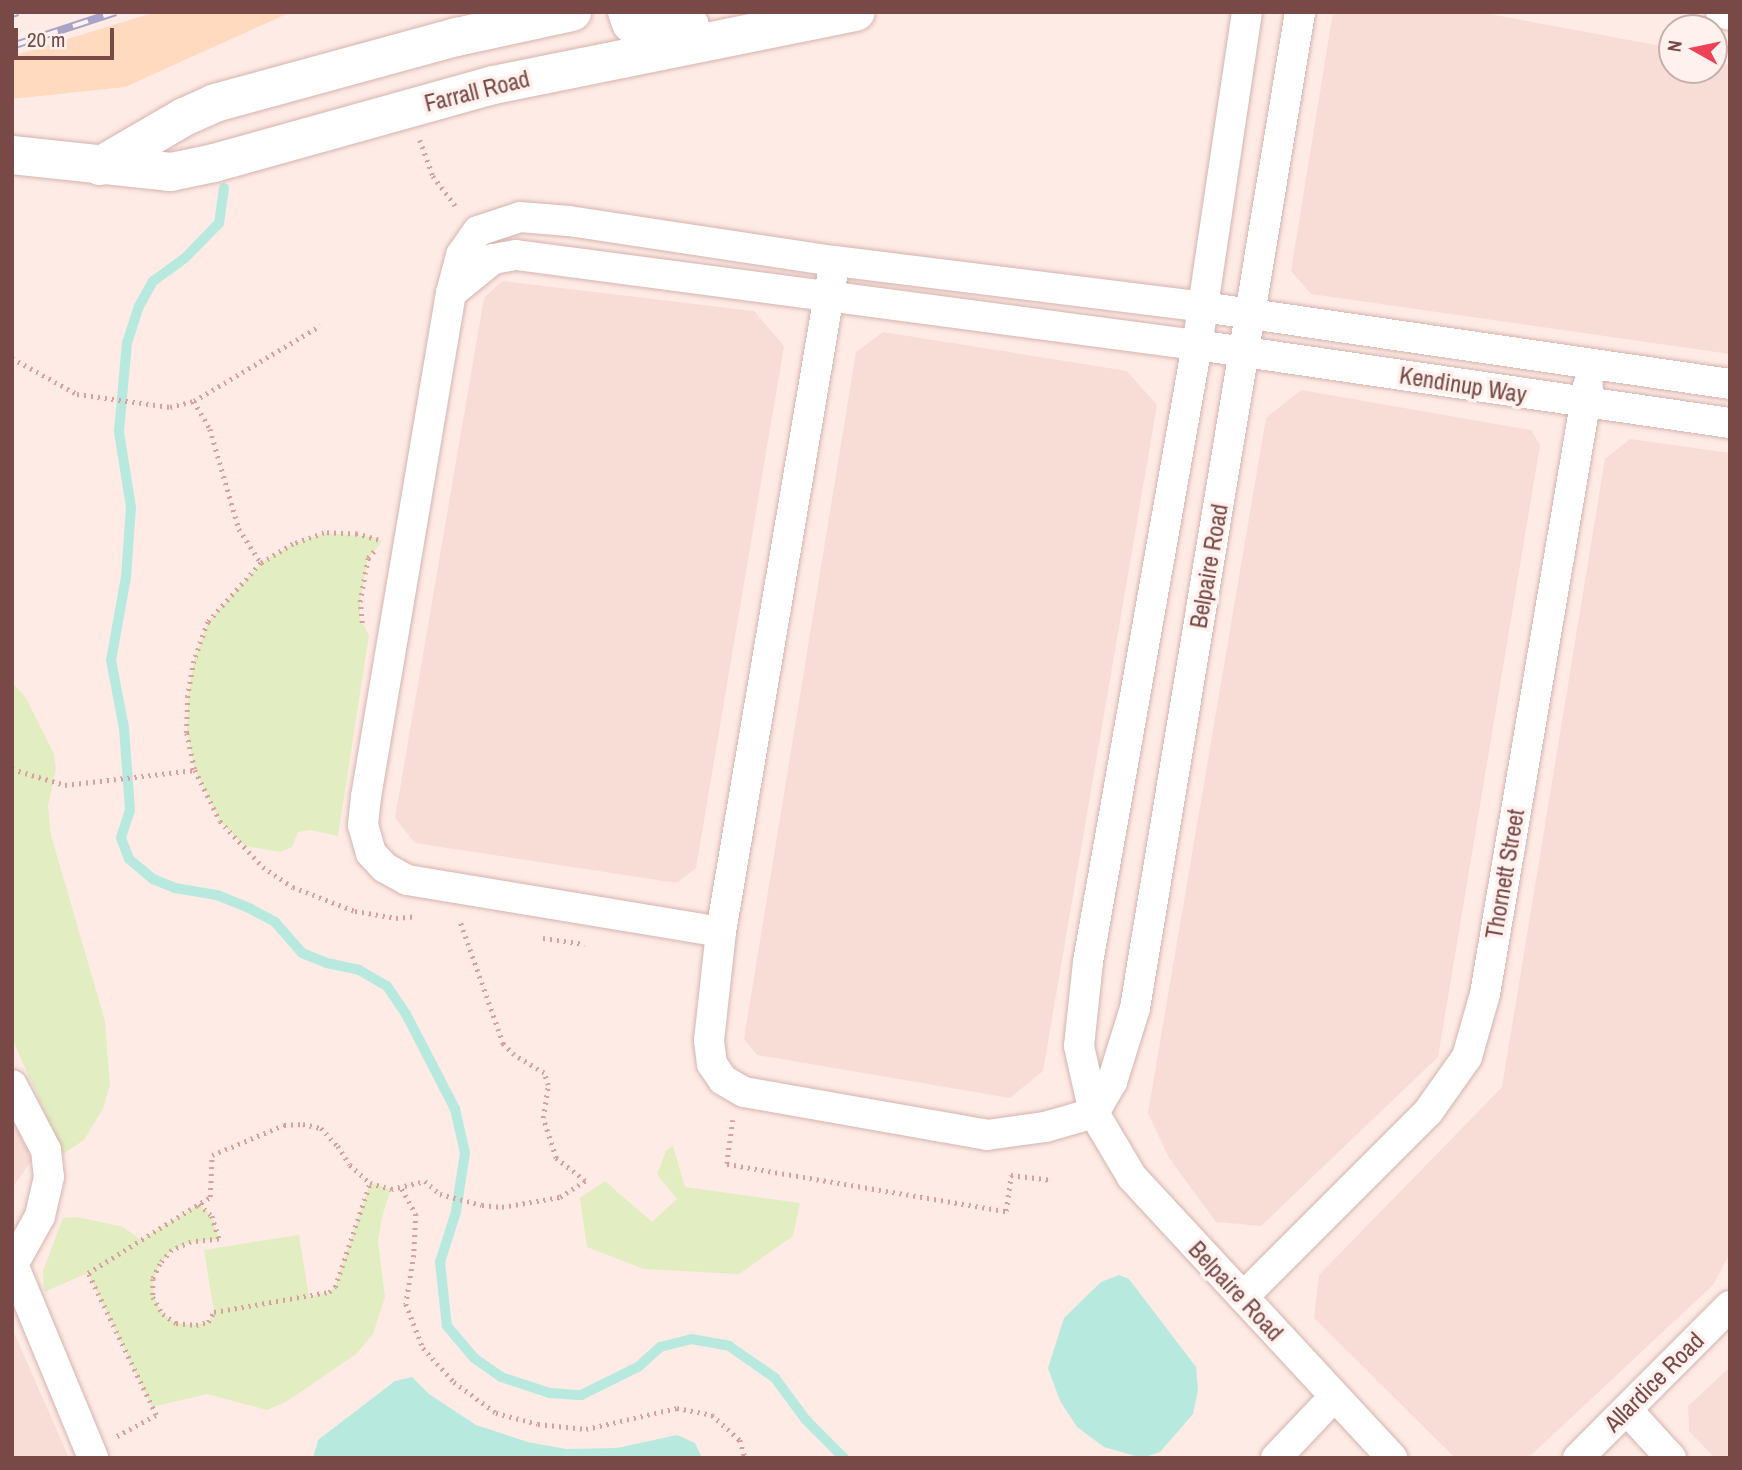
<!DOCTYPE html>
<html>
<head>
<meta charset="utf-8">
<style>
  body { margin:0 }
  #map { position:relative; width:1742px; height:1470px; overflow:hidden; background:#feebe5; font-family:"Archivo Narrow",sans-serif }
  div>[style] { position:absolute }
  [style*='--x'] { left:calc(var(--x)*1px); top:calc(var(--y)*1px); width:calc(var(--w)*1px); rotate:calc(var(--a)*1deg) }
  .residential>* { inset:0; background:#f8ddd6 }
  .green>* { inset:0; background:#e2edc2 }
  .sand>* { inset:0; background:#ffdabe }
  .water>* { inset:0; background:#b8e9df }
  .stream>* { height:10px; margin:-5px; padding:0 5px; transform-origin:5px; border-radius:5px; background:#b8e9df }
  .path>* { height:4.5px; margin-top:-2.25px; transform-origin:0; background:repeating-linear-gradient(90deg,#daa09d 0 2px,transparent 0 7px) }
  .roads { filter:drop-shadow(0 0 2px #d5b3af) drop-shadow(0 0 2px #d5b3af) }
  .street>* { height:30px; margin:-15px; padding:0 15px; transform-origin:15px; border-radius:15px; background:#fff }
  .secondary>* { height:38px; margin:-19px; padding:0 19px; transform-origin:19px; border-radius:19px; background:#fff }
  .rail>* { height:8px; margin-top:-4px; transform-origin:0; background:repeating-linear-gradient(90deg,#fff1ed 0 16px,#a9a2c9 0 32px); box-sizing:border-box; border-block:2px solid #a9a2c9 }
  span { translate:-50% -50%; white-space:nowrap; text-align:center; line-height:1.15; -webkit-text-stroke:7px #fff1ed; paint-order:stroke }
  .street-label { font-size:24px; color:#794948 }
  .frame { position:absolute; inset:0; border:14px solid #794948; pointer-events:none }
  .north { position:absolute; left:1658px; top:14px; width:70px; height:70px; box-sizing:border-box; background:#fff1ed; border:2px solid #c9aeab; border-radius:50%; rotate:279deg; font-size:19px; font-weight:700; line-height:28px; text-align:center; color:#794948 }
  .north::after { content:''; display:block; margin:auto; width:24px; height:32px; background:#ef4257; clip-path:polygon(50% 0,100% 100%,50% 72%,0 100%) }
  .scale { position:absolute; left:14px; top:28px; width:100px; height:32px; box-sizing:border-box; border:4px solid #794948; border-top:0; padding-left:9px; font-size:21px; line-height:24px; white-space:nowrap; color:#794948; -webkit-text-stroke:5px #fff1ed; paint-order:stroke }
</style>
</head>
<body>
<div id="map">
  <div class="residential">
    <i style="clip-path:polygon(1333px 12px,1479px 12px,1672px 48px,1672px 70px,1714px 70px,1714px 61px,1730px 65px,1730px 354px,1311px 294px,1291px 271px)"></i>
    <i style="clip-path:polygon(502px 281px,754px 311px,784px 346px,696px 868px,677px 883px,415px 843px,395px 818px,484px 298px)"></i>
    <i style="clip-path:polygon(883px 332px,1127px 371px,1157px 405px,1043px 1071px,1010px 1098px,757px 1055px,744px 1039px,856px 352px)"></i>
    <i style="clip-path:polygon(1301px 390px,1531px 430px,1540px 445px,1438px 1057px,1261px 1226px,1216px 1222px,1169px 1158px,1148px 1113px,1266px 418px)"></i>
    <i style="clip-path:polygon(1630px 439px,1730px 453px,1730px 1253px,1713px 1285px,1528px 1458px,1455px 1458px,1314px 1318px,1319px 1275px,1502px 1087px,1605px 459px)"></i>
    <i style="clip-path:polygon(12px 1120px,32px 1160px,12px 1188px)"></i>
    <i style="clip-path:polygon(12px 1328px,69px 1458px,12px 1458px)"></i>
    <i style="clip-path:polygon(1730px 1367px,1730px 1458px,1715px 1458px,1689px 1431px,1688px 1406px)"></i>
  </div>
  <div class="green">
    <i style="clip-path:polygon(324px 533px,374px 537px,382px 542px,368px 558px,360px 602px,360px 619px,369px 635px,338px 836px,310px 830px,298px 832px,292px 847px,280px 852px,245px 846px,220px 821px,195px 770px,187px 733px,188px 696px,194px 661px,208px 622px,261px 563px,293px 544px)"></i>
    <i style="clip-path:polygon(12px 682px,26px 698px,54px 754px,56px 769px,48px 806px,51px 835px,105px 1021px,110px 1084px,103px 1109px,84px 1140px,63px 1154px,12px 1038px)"></i>
    <i style="clip-path:polygon(673px 1146px,685px 1187px,800px 1203px,793px 1236px,739px 1274px,644px 1269px,587px 1247px,580px 1198px,605px 1181px,652px 1222px,677px 1199px,657px 1174px,666px 1151px)"></i>
    <i style="clip-path:polygon(370px 1183px,391px 1189px,382px 1217px,378px 1241px,385px 1297px,373px 1334px,356px 1354px,286px 1402px,267px 1410px,207px 1394px,152px 1407px,88px 1273px,44px 1292px,43px 1271px,63px 1218px,77px 1217px,123px 1227px,141px 1240px,199px 1204px,212px 1216px,219px 1239px,191px 1242px,172px 1250px,160px 1264px,153px 1279px,154px 1297px,163px 1314px,176px 1323px,196px 1325px,208px 1322px,214px 1312px,204px 1250px,299px 1235px,309px 1297px,328px 1292px,335px 1287px)"></i>
  </div>
  <div class="sand">
    <i style="clip-path:polygon(156px 12px,291px 12px,125px 87px,12px 99px,12px 56px)"></i>
  </div>
  <div class="water">
    <i style="clip-path:polygon(1119px 1275px,1129px 1279px,1196px 1367px,1198px 1390px,1193px 1414px,1160px 1452px,1142px 1458px,1104px 1447px,1077px 1427px,1060px 1401px,1048px 1368px,1064px 1318px,1101px 1282px)"></i>
    <i style="clip-path:polygon(412px 1377px,429px 1394px,476px 1425px,528px 1442px,566px 1449px,617px 1448px,677px 1435px,695px 1443px,702px 1458px,313px 1458px,318px 1440px,395px 1381px)"></i>
  </div>
  <div class="stream">
    <i style="--x:224;--y:188;--w:35;--a:98"></i>
    <i style="--x:219;--y:223;--w:49;--a:134.2"></i>
    <i style="--x:185;--y:258;--w:39;--a:144"></i>
    <i style="--x:153;--y:281;--w:29;--a:119"></i>
    <i style="--x:139;--y:306;--w:38;--a:108"></i>
    <i style="--x:127;--y:342;--w:90;--a:95.1"></i>
    <i style="--x:119;--y:432;--w:76;--a:80.9"></i>
    <i style="--x:131;--y:507;--w:70;--a:94.1"></i>
    <i style="--x:126;--y:577;--w:84;--a:100.2"></i>
    <i style="--x:111;--y:660;--w:69;--a:79.2"></i>
    <i style="--x:124;--y:728;--w:82;--a:85.8"></i>
    <i style="--x:130;--y:810;--w:29;--a:108"></i>
    <i style="--x:121;--y:838;--w:22;--a:69"></i>
    <i style="--x:129;--y:859;--w:31;--a:40"></i>
    <i style="--x:153;--y:879;--w:24;--a:22"></i>
    <i style="--x:175;--y:888;--w:43;--a:9.5"></i>
    <i style="--x:217;--y:895;--w:35;--a:22"></i>
    <i style="--x:249;--y:908;--w:30;--a:28"></i>
    <i style="--x:275;--y:922;--w:41;--a:48.9"></i>
    <i style="--x:302;--y:953;--w:27;--a:22"></i>
    <i style="--x:327;--y:963;--w:33;--a:12"></i>
    <i style="--x:359;--y:970;--w:32;--a:30"></i>
    <i style="--x:387;--y:986;--w:34;--a:56"></i>
    <i style="--x:406;--y:1014;--w:107;--a:62.7"></i>
    <i style="--x:455;--y:1109;--w:45;--a:77.2"></i>
    <i style="--x:465;--y:1153;--w:60;--a:98.7"></i>
    <i style="--x:456;--y:1212;--w:52;--a:107.7"></i>
    <i style="--x:440;--y:1262;--w:64;--a:83.8"></i>
    <i style="--x:447;--y:1326;--w:42;--a:49.8"></i>
    <i style="--x:474;--y:1358;--w:33;--a:35"></i>
    <i style="--x:501;--y:1377;--w:52;--a:18.1"></i>
    <i style="--x:550;--y:1393;--w:31;--a:4"></i>
    <i style="--x:581;--y:1395;--w:64;--a:-26.2"></i>
    <i style="--x:638;--y:1367;--w:30;--a:-42"></i>
    <i style="--x:660;--y:1347;--w:32;--a:-14"></i>
    <i style="--x:691;--y:1339;--w:39;--a:10"></i>
    <i style="--x:729;--y:1346;--w:56;--a:34.8"></i>
    <i style="--x:775;--y:1378;--w:52;--a:53.6"></i>
    <i style="--x:806;--y:1420;--w:54;--a:45"></i>
  </div>
  <div class="path">
    <i style="--x:420;--y:140;--w:38;--a:70"></i>
    <i style="--x:433;--y:176;--w:40;--a:53"></i>
    <i style="--x:12;--y:358;--w:74;--a:29"></i>
    <i style="--x:77;--y:394;--w:94;--a:8"></i>
    <i style="--x:170;--y:407;--w:25;--a:-14"></i>
    <i style="--x:194;--y:401;--w:147;--a:-30.8"></i>
    <i style="--x:194;--y:401;--w:32;--a:60"></i>
    <i style="--x:210;--y:429;--w:104;--a:73.8"></i>
    <i style="--x:239;--y:529;--w:40;--a:57.1"></i>
    <i style="--x:378;--y:540;--w:22;--a:-164"></i>
    <i style="--x:357;--y:534;--w:33;--a:-178"></i>
    <i style="--x:324;--y:533;--w:33;--a:160"></i>
    <i style="--x:293;--y:544;--w:37;--a:149"></i>
    <i style="--x:261;--y:563;--w:79;--a:131.9"></i>
    <i style="--x:208;--y:622;--w:41;--a:109.7"></i>
    <i style="--x:194;--y:661;--w:36;--a:100"></i>
    <i style="--x:188;--y:696;--w:37;--a:92"></i>
    <i style="--x:187;--y:733;--w:38;--a:78"></i>
    <i style="--x:195;--y:770;--w:57;--a:63.9"></i>
    <i style="--x:220;--y:821;--w:63;--a:46.9"></i>
    <i style="--x:263;--y:867;--w:36;--a:34"></i>
    <i style="--x:293;--y:887;--w:66;--a:21.2"></i>
    <i style="--x:355;--y:911;--w:42;--a:9.7"></i>
    <i style="--x:396;--y:918;--w:21;--a:-5"></i>
    <i style="--x:362;--y:623;--w:21;--a:-95"></i>
    <i style="--x:360;--y:602;--w:28;--a:-80"></i>
    <i style="--x:365;--y:574;--w:16;--a:-79"></i>
    <i style="--x:368;--y:558;--w:9;--a:-49"></i>
    <i style="--x:12;--y:769;--w:55;--a:16.8"></i>
    <i style="--x:65;--y:785;--w:131;--a:-6.6"></i>
    <i style="--x:543;--y:938;--w:42;--a:8.1"></i>
    <i style="--x:733;--y:1120;--w:44;--a:97.8"></i>
    <i style="--x:727;--y:1164;--w:283;--a:9.6"></i>
    <i style="--x:1006;--y:1211;--w:36;--a:-82"></i>
    <i style="--x:1011;--y:1175;--w:39;--a:7"></i>
    <i style="--x:402;--y:1189;--w:29;--a:61"></i>
    <i style="--x:416;--y:1214;--w:41;--a:92.8"></i>
    <i style="--x:414;--y:1255;--w:50;--a:99.3"></i>
    <i style="--x:406;--y:1304;--w:47;--a:68.9"></i>
    <i style="--x:423;--y:1348;--w:46;--a:47.6"></i>
    <i style="--x:454;--y:1382;--w:52;--a:36.4"></i>
    <i style="--x:496;--y:1413;--w:43;--a:14.7"></i>
    <i style="--x:538;--y:1424;--w:48;--a:5.9"></i>
    <i style="--x:586;--y:1429;--w:93;--a:-13"></i>
    <i style="--x:677;--y:1408;--w:36;--a:11"></i>
    <i style="--x:712;--y:1415;--w:38;--a:42"></i>
    <i style="--x:740;--y:1440;--w:19;--a:74"></i>
    <i style="--x:199;--y:1204;--w:18;--a:43"></i>
    <i style="--x:212;--y:1216;--w:24;--a:73"></i>
    <i style="--x:219;--y:1239;--w:28;--a:174"></i>
    <i style="--x:191;--y:1242;--w:21;--a:157"></i>
    <i style="--x:172;--y:1250;--w:18;--a:131"></i>
    <i style="--x:160;--y:1264;--w:17;--a:115"></i>
    <i style="--x:153;--y:1279;--w:18;--a:90"></i>
    <i style="--x:153;--y:1297;--w:20;--a:60"></i>
    <i style="--x:163;--y:1314;--w:16;--a:35"></i>
    <i style="--x:176;--y:1323;--w:20;--a:6"></i>
    <i style="--x:196;--y:1325;--w:12;--a:-14"></i>
    <i style="--x:208;--y:1322;--w:12;--a:-59"></i>
    <i style="--x:214;--y:1312;--w:117;--a:-9.9"></i>
    <i style="--x:329;--y:1292;--w:8;--a:-40"></i>
    <i style="--x:335;--y:1287;--w:110;--a:-71.4"></i>
    <i style="--x:117;--y:1436;--w:44;--a:-28.3"></i>
    <i style="--x:156;--y:1415;--w:157;--a:-115.6"></i>
    <i style="--x:88;--y:1273;--w:144;--a:-31.9"></i>
    <i style="--x:210;--y:1197;--w:42;--a:-87.3"></i>
    <i style="--x:212;--y:1155;--w:78;--a:-22.6"></i>
    <i style="--x:284;--y:1125;--w:19;--a:-3"></i>
    <i style="--x:303;--y:1124;--w:18;--a:13"></i>
    <i style="--x:321;--y:1128;--w:25;--a:47"></i>
    <i style="--x:338;--y:1146;--w:22;--a:58"></i>
    <i style="--x:350;--y:1165;--w:27;--a:42"></i>
    <i style="--x:370;--y:1183;--w:22;--a:16"></i>
    <i style="--x:391;--y:1189;--w:35;--a:-13"></i>
    <i style="--x:425;--y:1181;--w:20;--a:41"></i>
    <i style="--x:440;--y:1194;--w:43;--a:14.7"></i>
    <i style="--x:482;--y:1205;--w:20;--a:6"></i>
    <i style="--x:502;--y:1207;--w:59;--a:-9.8"></i>
    <i style="--x:560;--y:1197;--w:30;--a:-33"></i>
    <i style="--x:585;--y:1181;--w:37;--a:-142"></i>
    <i style="--x:556;--y:1158;--w:42;--a:-108"></i>
    <i style="--x:543;--y:1118;--w:33;--a:-81"></i>
    <i style="--x:548;--y:1085;--w:13;--a:-108"></i>
    <i style="--x:544;--y:1073;--w:35;--a:-149"></i>
    <i style="--x:514;--y:1055;--w:16;--a:-135"></i>
    <i style="--x:503;--y:1044;--w:129;--a:-109.4"></i>
  </div>
  <div class="roads">
    <div class="street">
      <i style="--x:1247;--y:12;--w:337;--a:98.5"></i>
      <i style="--x:1197;--y:345;--w:627;--a:100.02"></i>
      <i style="--x:1088;--y:962;--w:84;--a:96.1"></i>
      <i style="--x:1079;--y:1046;--w:69;--a:77.4"></i>
      <i style="--x:1094;--y:1113;--w:74;--a:59.3"></i>
      <i style="--x:1132;--y:1177;--w:383;--a:47.2"></i>
      <i style="--x:1721;--y:12;--w:9;--a:18"></i>
      <i style="--x:832;--y:277;--w:664;--a:99.62"></i>
      <i style="--x:721;--y:932;--w:109;--a:96.3"></i>
      <i style="--x:709;--y:1040;--w:24;--a:83"></i>
      <i style="--x:712;--y:1064;--w:19;--a:55"></i>
      <i style="--x:723;--y:1080;--w:24;--a:30"></i>
      <i style="--x:744;--y:1092;--w:247;--a:10"></i>
      <i style="--x:987;--y:1135;--w:59;--a:-7.9"></i>
      <i style="--x:1045;--y:1127;--w:51;--a:-15.9"></i>
      <i style="--x:451;--y:293;--w:54;--a:-39"></i>
      <i style="--x:493;--y:259;--w:23;--a:-10"></i>
      <i style="--x:516;--y:255;--w:687;--a:7.53"></i>
      <i style="--x:1197;--y:345;--w:539;--a:8.33"></i>
      <i style="--x:721;--y:932;--w:318;--a:-170.6"></i>
      <i style="--x:407;--y:880;--w:26;--a:-151"></i>
      <i style="--x:384;--y:867;--w:19;--a:-133"></i>
      <i style="--x:371;--y:853;--w:29;--a:-106"></i>
      <i style="--x:363;--y:825;--w:28;--a:-84"></i>
      <i style="--x:366;--y:797;--w:511;--a:-80.43"></i>
      <i style="--x:451;--y:293;--w:39;--a:-75"></i>
      <i style="--x:461;--y:255;--w:29;--a:-55"></i>
      <i style="--x:478;--y:231;--w:44;--a:-18.4"></i>
      <i style="--x:520;--y:217;--w:49;--a:4.7"></i>
      <i style="--x:569;--y:221;--w:269;--a:8.6"></i>
      <i style="--x:835;--y:261;--w:371;--a:7.1"></i>
      <i style="--x:1203;--y:307;--w:533;--a:8.31"></i>
      <i style="--x:12;--y:1085;--w:73;--a:62.4"></i>
      <i style="--x:46;--y:1150;--w:27;--a:84"></i>
      <i style="--x:49;--y:1177;--w:40;--a:103"></i>
      <i style="--x:40;--y:1216;--w:54;--a:119"></i>
      <i style="--x:1094;--y:1113;--w:36;--a:-60"></i>
      <i style="--x:1112;--y:1082;--w:77;--a:-72.7"></i>
      <i style="--x:1135;--y:1008;--w:1010;--a:-80.59"></i>
      <i style="--x:12;--y:1262;--w:212;--a:67.5"></i>
      <i style="--x:1243;--y:1297;--w:262;--a:-45"></i>
      <i style="--x:1428;--y:1112;--w:67;--a:-54.7"></i>
      <i style="--x:1467;--y:1057;--w:66;--a:-74.1"></i>
      <i style="--x:1485;--y:994;--w:617;--a:-80.38"></i>
      <i style="--x:1627;--y:1410;--w:65;--a:47.5"></i>
      <i style="--x:1276;--y:1458;--w:83;--a:-46.5"></i>
      <i style="--x:1578;--y:1458;--w:215;--a:-45"></i>
    </div>
    <div class="secondary">
      <i style="--x:627;--y:12;--w:12;--a:70"></i>
      <i style="--x:631;--y:23;--w:8;--a:45"></i>
      <i style="--x:637;--y:29;--w:17;--a:3"></i>
      <i style="--x:654;--y:30;--w:36;--a:-9"></i>
      <i style="--x:12;--y:155;--w:160;--a:6.1"></i>
      <i style="--x:171;--y:172;--w:44;--a:-11.8"></i>
      <i style="--x:214;--y:163;--w:290;--a:-15.6"></i>
      <i style="--x:493;--y:85;--w:370;--a:-11.4"></i>
      <i style="--x:100;--y:166;--w:97;--a:-30.3"></i>
      <i style="--x:184;--y:117;--w:34;--a:-24"></i>
      <i style="--x:215;--y:103;--w:251;--a:-15.3"></i>
      <i style="--x:457;--y:37;--w:118;--a:-12.3"></i>
    </div>
  </div>
  <div class="rail">
    <i style="--x:12;--y:14;--w:6;--a:-18"></i>
    <i style="--x:12;--y:46;--w:109;--a:-18.1"></i>
  </div>
  <div class="street-label">
    <span style="left:477px;top:91px;rotate:-14deg">Farrall Road</span>
    <span style="left:1463px;top:385px;rotate:9deg">Kendinup Way</span>
    <span style="left:1209px;top:566px;rotate:-80deg">Belpaire Road</span>
    <span style="left:1505px;top:874px;rotate:-80deg">Thornett Street</span>
    <span style="left:1236px;top:1291px;rotate:47deg">Belpaire Road</span>
    <span style="left:1654px;top:1382px;rotate:-45deg">Allardice Road</span>
  </div>
  <div class="frame"></div>
  <div class="north">N</div>
  <div class="scale">20 m</div>
</div>
</body>
</html>
